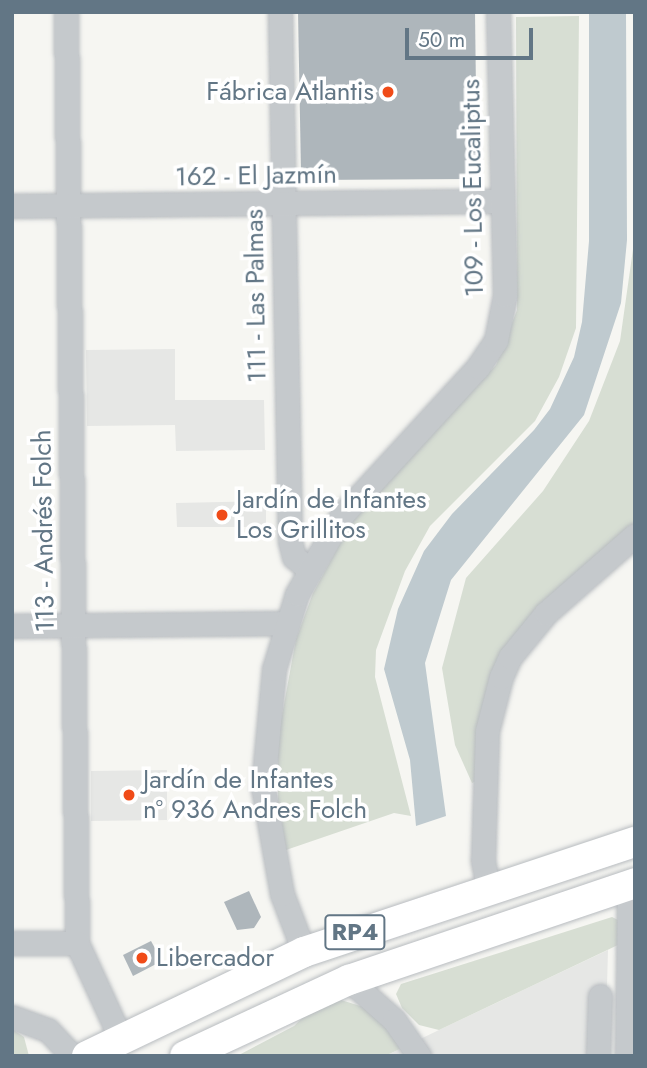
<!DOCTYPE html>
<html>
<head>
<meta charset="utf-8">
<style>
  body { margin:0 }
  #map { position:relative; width:647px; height:1068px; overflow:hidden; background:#f6f6f2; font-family:Jost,sans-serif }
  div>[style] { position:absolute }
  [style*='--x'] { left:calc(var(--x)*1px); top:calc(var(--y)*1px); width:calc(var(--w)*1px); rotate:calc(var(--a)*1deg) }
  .built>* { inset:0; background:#e6e7e5 }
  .green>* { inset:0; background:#d7ded3 }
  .water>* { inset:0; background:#bfcacf }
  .building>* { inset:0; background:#aeb6bb }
  .roads { filter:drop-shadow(0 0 2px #b8bcc0) drop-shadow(0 0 2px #b8bcc0) }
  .minor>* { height:23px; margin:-11.5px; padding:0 11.5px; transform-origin:11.5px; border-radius:11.5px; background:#c5c9cc }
  .major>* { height:30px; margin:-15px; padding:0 15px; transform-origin:15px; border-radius:15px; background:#fff }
  .dots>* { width:19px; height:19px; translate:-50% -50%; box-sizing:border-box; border:4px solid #fff; border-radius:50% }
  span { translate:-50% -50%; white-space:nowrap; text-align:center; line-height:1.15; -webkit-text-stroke:7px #fff; paint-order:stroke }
  .shield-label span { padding:2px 5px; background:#fff; border:2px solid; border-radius:5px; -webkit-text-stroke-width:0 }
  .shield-label { font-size:24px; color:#627685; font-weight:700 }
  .poi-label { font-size:26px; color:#627685 }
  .right { translate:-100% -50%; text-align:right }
  .left { translate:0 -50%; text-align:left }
  .street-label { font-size:26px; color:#627685 }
  .frame { position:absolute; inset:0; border:14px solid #627685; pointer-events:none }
  .scale { position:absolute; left:405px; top:28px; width:128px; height:32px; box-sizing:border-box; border:4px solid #627685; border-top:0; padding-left:9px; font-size:21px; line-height:24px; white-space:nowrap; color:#627685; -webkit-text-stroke:5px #fff; paint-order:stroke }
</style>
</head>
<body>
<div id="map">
  <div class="built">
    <i style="clip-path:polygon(175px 349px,175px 400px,264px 400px,265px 450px,176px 451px,175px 425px,87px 426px,86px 350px)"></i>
    <i style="clip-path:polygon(266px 501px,266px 527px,177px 527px,176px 503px)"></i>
    <i style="clip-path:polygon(167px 770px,167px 820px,91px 821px,91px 771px)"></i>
    <i style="clip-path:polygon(608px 950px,605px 1056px,385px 1056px,439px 1030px)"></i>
  </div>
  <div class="green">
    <i style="clip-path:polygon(579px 16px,576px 328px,559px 377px,535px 421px,430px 526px,405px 571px,376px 650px,375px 677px,411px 816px,394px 813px,286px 850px,278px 802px,278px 737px,296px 639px,313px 593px,362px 503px,496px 365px,517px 310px,516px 17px)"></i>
    <i style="clip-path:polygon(635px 235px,635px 528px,521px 631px,477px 781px,472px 783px,455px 745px,442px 668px,466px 578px,543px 491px,589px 421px,620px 341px)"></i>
    <i style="clip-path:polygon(612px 917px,618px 920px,620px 944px,439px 1030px,419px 1025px,402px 1008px,396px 994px,401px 984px)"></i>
    <i style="clip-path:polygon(341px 1000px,370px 1009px,406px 1046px,385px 1056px,237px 1056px,294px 1026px,317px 1004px)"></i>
    <i style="clip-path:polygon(12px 1029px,24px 1037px,29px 1056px,12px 1056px)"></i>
  </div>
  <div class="water">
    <i style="clip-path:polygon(589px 12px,626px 12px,627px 240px,621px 303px,584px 415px,451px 580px,425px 663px,446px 816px,416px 826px,410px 760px,384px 669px,398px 609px,424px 551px,452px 514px,534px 430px,550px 409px,574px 357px,582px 322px,589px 241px)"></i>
  </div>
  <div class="building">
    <i style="clip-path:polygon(298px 12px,475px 12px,477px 171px,469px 179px,309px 180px,301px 172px)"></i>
    <i style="clip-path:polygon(249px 891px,261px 917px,254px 928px,237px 930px,224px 902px)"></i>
    <i style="clip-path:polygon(151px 941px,162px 961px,133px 976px,123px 955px)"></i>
  </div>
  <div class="roads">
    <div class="minor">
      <i style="--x:66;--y:12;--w:931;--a:89.32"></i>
      <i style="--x:77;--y:943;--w:106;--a:65.4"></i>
      <i style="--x:280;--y:12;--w:529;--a:88.92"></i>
      <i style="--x:290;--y:541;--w:16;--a:76"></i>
      <i style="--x:294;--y:557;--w:21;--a:39"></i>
      <i style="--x:12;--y:206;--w:489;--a:-0.6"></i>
      <i style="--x:12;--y:626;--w:273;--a:-0.6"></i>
      <i style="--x:489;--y:892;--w:33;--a:-101"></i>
      <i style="--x:483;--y:860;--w:129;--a:-88.2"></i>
      <i style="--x:487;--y:731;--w:56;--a:-75.5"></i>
      <i style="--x:501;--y:677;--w:22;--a:-66"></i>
      <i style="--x:510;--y:657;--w:57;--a:-50.7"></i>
      <i style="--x:546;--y:613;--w:118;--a:-41.2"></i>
      <i style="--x:12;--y:943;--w:65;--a:0"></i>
      <i style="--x:304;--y:952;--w:62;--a:-110.8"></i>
      <i style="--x:282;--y:894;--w:109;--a:-100.1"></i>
      <i style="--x:263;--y:787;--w:119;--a:-84.7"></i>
      <i style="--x:274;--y:669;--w:78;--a:-73"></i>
      <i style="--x:297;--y:594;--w:91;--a:-60.3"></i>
      <i style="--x:342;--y:515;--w:201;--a:-47.4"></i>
      <i style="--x:478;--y:367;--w:32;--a:-56"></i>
      <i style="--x:496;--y:340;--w:46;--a:-78.7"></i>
      <i style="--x:505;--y:295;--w:283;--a:-91.4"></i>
      <i style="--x:349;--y:980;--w:60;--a:41.6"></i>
      <i style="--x:394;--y:1020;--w:44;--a:55.2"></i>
      <i style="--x:12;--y:1017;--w:38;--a:20"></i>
      <i style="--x:48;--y:1030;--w:35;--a:47"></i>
      <i style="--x:598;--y:1056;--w:60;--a:-88.1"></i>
      <i style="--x:627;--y:1056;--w:171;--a:-89.3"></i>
    </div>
    <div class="major">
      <i style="--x:87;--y:1056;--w:241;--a:-25.6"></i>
      <i style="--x:304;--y:952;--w:349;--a:-18.4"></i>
      <i style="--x:185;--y:1056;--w:181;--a:-24.9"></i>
      <i style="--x:349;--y:980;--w:302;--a:-18.7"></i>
    </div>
  </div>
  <div class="dots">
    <i style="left:388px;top:92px;background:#f04b18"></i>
    <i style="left:222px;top:515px;background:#f04b18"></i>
    <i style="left:129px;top:795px;background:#f04b18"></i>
    <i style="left:142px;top:958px;background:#f04b18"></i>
  </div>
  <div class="shield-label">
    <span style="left:355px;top:932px">RP4</span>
  </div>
  <div class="poi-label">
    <span class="right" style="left:374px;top:92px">Fábrica Atlantis</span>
    <span class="left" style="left:236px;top:515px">Jardín de Infantes<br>Los Grillitos</span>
    <span class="left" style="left:143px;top:795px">Jardín de Infantes<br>nº 936 Andres Folch</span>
    <span class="left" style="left:156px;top:958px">Libercador</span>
  </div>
  <div class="street-label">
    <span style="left:256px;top:176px;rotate:-1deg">162 - El Jazmín</span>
    <span style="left:473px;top:188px;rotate:-91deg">109 - Los Eucaliptus</span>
    <span style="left:256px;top:296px;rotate:-91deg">111 - Las Palmas</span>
    <span style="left:44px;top:531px;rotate:-91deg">113 - Andrés Folch</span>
  </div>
  <div class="frame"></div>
  <div class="scale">50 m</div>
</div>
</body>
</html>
